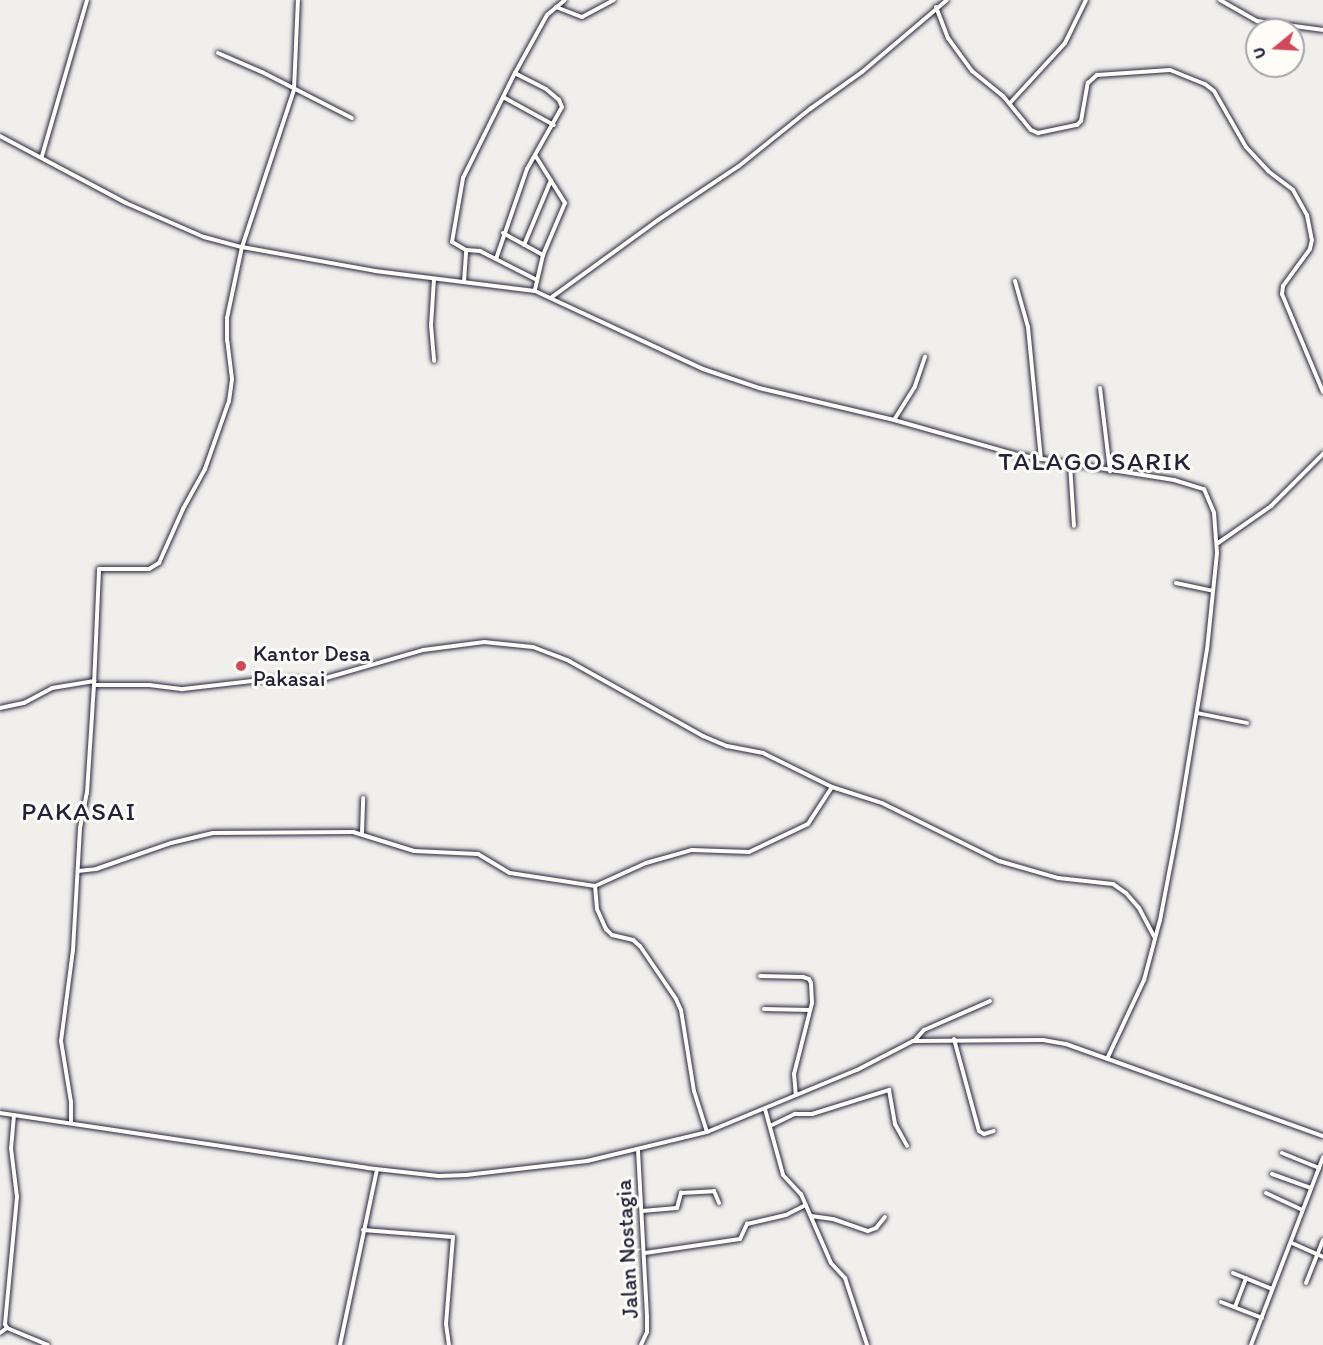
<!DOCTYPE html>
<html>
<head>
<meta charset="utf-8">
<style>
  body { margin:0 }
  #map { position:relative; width:1323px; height:1345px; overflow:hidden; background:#f0efec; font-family:Itim,sans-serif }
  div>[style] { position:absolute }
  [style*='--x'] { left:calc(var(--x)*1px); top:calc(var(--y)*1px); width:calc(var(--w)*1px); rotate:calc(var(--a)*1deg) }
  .roads { filter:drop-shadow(0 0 2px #22223b) drop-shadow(0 0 2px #22223b) }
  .street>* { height:4px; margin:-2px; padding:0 2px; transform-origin:2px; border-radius:2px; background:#fdfcf7 }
  .dots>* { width:16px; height:16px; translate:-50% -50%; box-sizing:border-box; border:3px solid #fdfcf7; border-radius:50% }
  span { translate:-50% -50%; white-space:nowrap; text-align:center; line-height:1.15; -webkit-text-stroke:6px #fdfcf7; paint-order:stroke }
  .poi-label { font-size:22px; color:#22223b }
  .left { translate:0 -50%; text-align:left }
  .street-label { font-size:22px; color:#22223b }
  .quarter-label { font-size:26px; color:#22223b; letter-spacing:1.5px }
  .north { position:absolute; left:1245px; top:18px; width:60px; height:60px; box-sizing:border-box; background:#fdfcf7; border:2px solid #a5a5ac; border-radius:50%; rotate:252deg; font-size:16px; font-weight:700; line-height:24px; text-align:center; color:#22223b }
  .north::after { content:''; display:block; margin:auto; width:21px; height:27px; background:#d1495b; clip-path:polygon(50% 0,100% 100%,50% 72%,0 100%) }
</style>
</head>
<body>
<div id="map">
  <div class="roads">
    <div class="street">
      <i style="--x:1220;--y:0;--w:43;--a:29.6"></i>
      <i style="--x:1257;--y:21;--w:67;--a:7.8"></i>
      <i style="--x:556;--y:7;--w:28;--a:21"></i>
      <i style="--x:582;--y:17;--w:36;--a:-28"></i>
      <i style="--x:936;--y:7;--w:33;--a:69"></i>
      <i style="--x:948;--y:38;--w:41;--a:54"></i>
      <i style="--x:972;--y:71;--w:40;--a:39"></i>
      <i style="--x:1003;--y:96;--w:44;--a:50.5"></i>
      <i style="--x:1031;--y:130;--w:8;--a:23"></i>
      <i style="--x:1038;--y:133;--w:40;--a:-12"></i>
      <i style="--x:1077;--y:125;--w:6;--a:-45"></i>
      <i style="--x:1081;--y:121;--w:39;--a:-80"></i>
      <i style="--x:1088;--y:83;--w:12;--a:-42"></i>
      <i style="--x:1097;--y:75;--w:73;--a:-3.9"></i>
      <i style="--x:1170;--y:70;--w:38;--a:22"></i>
      <i style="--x:1205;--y:84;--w:11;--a:38"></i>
      <i style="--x:1214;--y:91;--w:64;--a:60.3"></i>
      <i style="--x:1246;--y:147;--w:33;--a:47"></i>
      <i style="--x:1268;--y:171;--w:31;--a:37"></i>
      <i style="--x:1293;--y:190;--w:29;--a:61"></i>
      <i style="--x:1307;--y:215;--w:25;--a:79"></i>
      <i style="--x:1312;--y:240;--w:9;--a:103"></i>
      <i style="--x:1310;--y:249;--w:46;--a:126.1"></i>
      <i style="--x:1283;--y:286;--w:8;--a:97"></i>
      <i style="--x:1282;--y:294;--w:106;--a:67.3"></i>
      <i style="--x:218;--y:53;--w:48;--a:23.4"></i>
      <i style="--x:262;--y:72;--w:101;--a:27.1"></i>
      <i style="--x:503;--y:97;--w:58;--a:28.8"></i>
      <i style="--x:1010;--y:103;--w:81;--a:-47.5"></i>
      <i style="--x:1065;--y:43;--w:48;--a:-64"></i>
      <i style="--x:0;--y:136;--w:143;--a:28"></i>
      <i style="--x:126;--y:203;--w:85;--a:23.6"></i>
      <i style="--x:204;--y:237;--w:39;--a:15"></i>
      <i style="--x:242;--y:247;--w:135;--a:10.2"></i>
      <i style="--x:375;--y:271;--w:161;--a:7.1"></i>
      <i style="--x:535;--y:291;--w:185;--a:24.9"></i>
      <i style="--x:703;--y:369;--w:59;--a:18.7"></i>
      <i style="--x:759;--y:388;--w:139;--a:13.3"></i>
      <i style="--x:894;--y:420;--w:129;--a:15.8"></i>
      <i style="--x:1018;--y:455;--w:158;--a:9.1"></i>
      <i style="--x:1174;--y:480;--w:31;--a:17"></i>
      <i style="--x:1204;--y:489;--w:26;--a:67"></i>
      <i style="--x:1214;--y:513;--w:40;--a:85.7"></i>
      <i style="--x:1217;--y:553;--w:97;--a:95.9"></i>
      <i style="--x:1207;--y:649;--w:179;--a:99.3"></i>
      <i style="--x:1178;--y:826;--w:96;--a:100.8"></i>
      <i style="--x:1160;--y:920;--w:62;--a:104.9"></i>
      <i style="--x:1144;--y:980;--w:87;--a:115.1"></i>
      <i style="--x:535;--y:155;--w:57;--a:58"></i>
      <i style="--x:565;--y:203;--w:56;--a:112.9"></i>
      <i style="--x:543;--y:255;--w:37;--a:103"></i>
      <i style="--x:42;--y:156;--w:162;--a:-73.9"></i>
      <i style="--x:503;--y:233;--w:46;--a:28.8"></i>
      <i style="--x:524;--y:245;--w:70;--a:-67.4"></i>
      <i style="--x:496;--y:259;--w:95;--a:-71"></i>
      <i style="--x:527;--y:169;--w:71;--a:-60.6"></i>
      <i style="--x:562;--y:107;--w:8;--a:-113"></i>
      <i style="--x:559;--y:100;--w:17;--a:-140"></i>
      <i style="--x:546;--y:89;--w:35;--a:-153"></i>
      <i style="--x:434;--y:279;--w:46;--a:93.7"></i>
      <i style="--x:431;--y:325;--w:36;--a:85"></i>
      <i style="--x:537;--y:280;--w:64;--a:-153"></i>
      <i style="--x:480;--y:251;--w:14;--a:-176"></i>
      <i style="--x:466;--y:250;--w:16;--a:-150"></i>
      <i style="--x:452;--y:242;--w:65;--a:-80.2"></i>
      <i style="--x:463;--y:178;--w:117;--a:-63.7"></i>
      <i style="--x:515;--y:73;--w:66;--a:-61.1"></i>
      <i style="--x:547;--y:15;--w:23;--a:-40"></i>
      <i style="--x:1015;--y:281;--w:48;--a:74.2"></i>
      <i style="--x:1028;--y:327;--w:133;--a:84.4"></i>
      <i style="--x:464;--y:282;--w:32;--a:-86"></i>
      <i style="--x:552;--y:297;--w:131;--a:-36"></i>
      <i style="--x:658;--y:220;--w:97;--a:-33.7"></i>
      <i style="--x:739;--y:166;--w:91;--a:-38.8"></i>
      <i style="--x:810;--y:109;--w:64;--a:-35.4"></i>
      <i style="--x:862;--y:72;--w:111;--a:-40.3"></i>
      <i style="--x:1100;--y:388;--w:84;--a:83.1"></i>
      <i style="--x:894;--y:420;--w:40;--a:-58"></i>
      <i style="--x:915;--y:386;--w:31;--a:-71"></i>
      <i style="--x:1070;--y:464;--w:62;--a:86.3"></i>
      <i style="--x:1218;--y:543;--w:65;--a:-34.9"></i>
      <i style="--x:1271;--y:506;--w:74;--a:-45"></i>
      <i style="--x:1176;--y:583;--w:38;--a:12"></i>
      <i style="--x:94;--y:685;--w:116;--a:-87.5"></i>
      <i style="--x:99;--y:569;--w:50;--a:0"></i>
      <i style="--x:149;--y:569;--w:12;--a:-31"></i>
      <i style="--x:159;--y:563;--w:59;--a:-66"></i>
      <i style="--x:183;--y:509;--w:46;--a:-61.2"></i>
      <i style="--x:205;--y:469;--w:72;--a:-70.6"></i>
      <i style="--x:229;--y:401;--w:22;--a:-82"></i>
      <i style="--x:232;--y:379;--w:38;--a:-97"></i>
      <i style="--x:227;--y:341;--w:23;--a:-90"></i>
      <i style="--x:227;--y:318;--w:73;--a:-78.1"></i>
      <i style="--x:242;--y:247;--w:165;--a:-71.7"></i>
      <i style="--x:294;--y:90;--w:90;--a:-87.5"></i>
      <i style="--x:0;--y:708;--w:25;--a:-12"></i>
      <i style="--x:24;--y:703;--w:32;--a:-28"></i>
      <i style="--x:52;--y:688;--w:43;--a:-9.5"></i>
      <i style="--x:1197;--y:713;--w:51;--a:11.3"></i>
      <i style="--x:362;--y:833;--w:35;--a:-88"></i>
      <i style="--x:78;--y:871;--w:18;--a:-6"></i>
      <i style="--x:96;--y:869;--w:79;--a:-19.1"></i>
      <i style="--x:171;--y:843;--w:43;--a:-13.4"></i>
      <i style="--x:213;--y:833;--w:140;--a:-0.4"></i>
      <i style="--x:353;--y:832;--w:64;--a:17.3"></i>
      <i style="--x:414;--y:851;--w:64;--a:2.7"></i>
      <i style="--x:478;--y:854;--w:37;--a:31"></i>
      <i style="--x:510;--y:873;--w:86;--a:8.7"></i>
      <i style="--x:595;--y:886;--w:56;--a:-24.3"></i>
      <i style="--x:646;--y:863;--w:48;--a:-15.8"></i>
      <i style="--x:692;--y:850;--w:57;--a:2"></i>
      <i style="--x:749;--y:852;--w:65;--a:-25.4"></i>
      <i style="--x:808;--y:824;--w:44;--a:-57"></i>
      <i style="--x:595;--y:886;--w:23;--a:85"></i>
      <i style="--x:597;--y:909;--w:22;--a:66"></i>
      <i style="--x:606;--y:929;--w:8;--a:45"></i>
      <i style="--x:612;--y:935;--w:22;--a:13"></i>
      <i style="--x:633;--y:940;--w:9;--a:41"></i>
      <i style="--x:640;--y:946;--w:64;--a:55.8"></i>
      <i style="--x:676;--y:999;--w:12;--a:66"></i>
      <i style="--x:681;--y:1010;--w:82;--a:80.9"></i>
      <i style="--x:694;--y:1091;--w:43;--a:72.4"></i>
      <i style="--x:760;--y:976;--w:43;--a:1.3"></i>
      <i style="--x:803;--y:977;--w:6;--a:18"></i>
      <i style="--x:809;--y:979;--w:4;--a:63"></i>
      <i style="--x:811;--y:983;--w:20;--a:87"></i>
      <i style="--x:812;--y:1003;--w:73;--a:104.2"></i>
      <i style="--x:794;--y:1074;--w:21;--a:85"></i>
      <i style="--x:764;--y:1009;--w:46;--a:1.2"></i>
      <i style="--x:954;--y:1039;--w:95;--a:74.8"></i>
      <i style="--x:979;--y:1131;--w:6;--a:31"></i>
      <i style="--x:984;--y:1134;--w:10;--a:-17"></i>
      <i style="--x:914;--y:1041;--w:15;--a:-48"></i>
      <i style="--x:924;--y:1030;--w:72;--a:-23.7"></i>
      <i style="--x:765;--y:1109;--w:68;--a:74.7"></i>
      <i style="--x:783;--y:1175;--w:26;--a:47"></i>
      <i style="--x:801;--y:1194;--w:75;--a:66.5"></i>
      <i style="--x:831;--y:1263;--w:21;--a:47"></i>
      <i style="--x:845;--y:1278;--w:71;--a:71.8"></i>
      <i style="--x:0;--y:1113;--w:371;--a:8.5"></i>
      <i style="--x:367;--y:1168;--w:72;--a:6.3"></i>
      <i style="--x:439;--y:1176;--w:27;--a:-2"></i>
      <i style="--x:466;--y:1175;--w:122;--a:-6.6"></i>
      <i style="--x:587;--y:1161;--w:123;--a:-13.6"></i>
      <i style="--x:707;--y:1132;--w:162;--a:-22.5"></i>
      <i style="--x:857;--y:1070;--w:63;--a:-27.4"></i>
      <i style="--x:913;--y:1041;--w:130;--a:-0.4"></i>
      <i style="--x:1043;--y:1040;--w:23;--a:10"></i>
      <i style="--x:1066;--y:1044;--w:273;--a:19.7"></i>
      <i style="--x:14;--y:1115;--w:33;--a:95"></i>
      <i style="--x:11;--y:1148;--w:49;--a:83"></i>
      <i style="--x:17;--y:1197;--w:128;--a:95.4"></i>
      <i style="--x:5;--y:1324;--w:4;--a:63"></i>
      <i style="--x:7;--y:1328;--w:44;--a:22.5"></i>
      <i style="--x:71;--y:1123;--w:21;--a:-90"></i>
      <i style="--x:71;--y:1102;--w:62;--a:-99.3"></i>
      <i style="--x:61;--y:1041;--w:92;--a:-82.5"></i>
      <i style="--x:73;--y:950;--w:122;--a:-86.7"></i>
      <i style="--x:80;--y:828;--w:36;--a:-79"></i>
      <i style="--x:87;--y:793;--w:108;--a:-86.3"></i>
      <i style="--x:94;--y:685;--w:55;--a:0"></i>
      <i style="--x:149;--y:685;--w:34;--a:7"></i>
      <i style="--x:183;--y:689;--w:87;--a:-6.6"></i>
      <i style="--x:269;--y:679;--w:50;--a:1.1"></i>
      <i style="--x:319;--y:680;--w:108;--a:-16.1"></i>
      <i style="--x:423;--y:650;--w:62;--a:-7.5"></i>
      <i style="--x:484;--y:642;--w:49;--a:5.8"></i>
      <i style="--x:533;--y:647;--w:39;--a:21"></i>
      <i style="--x:569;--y:661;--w:154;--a:29.2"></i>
      <i style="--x:703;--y:736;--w:26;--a:23"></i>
      <i style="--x:727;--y:746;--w:37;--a:11"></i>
      <i style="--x:763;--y:753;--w:77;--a:26.2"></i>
      <i style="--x:832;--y:787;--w:52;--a:17.7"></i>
      <i style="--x:882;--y:803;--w:131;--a:26.4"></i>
      <i style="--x:999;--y:861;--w:61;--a:16.1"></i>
      <i style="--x:1058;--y:878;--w:55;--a:6.2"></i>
      <i style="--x:1113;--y:884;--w:16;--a:35"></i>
      <i style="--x:1126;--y:893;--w:20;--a:49"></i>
      <i style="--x:1139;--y:908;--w:34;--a:62"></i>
      <i style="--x:770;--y:1126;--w:28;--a:-26"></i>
      <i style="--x:795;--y:1114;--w:17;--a:0"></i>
      <i style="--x:812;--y:1114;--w:81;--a:-17.3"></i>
      <i style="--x:889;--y:1090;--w:35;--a:80"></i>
      <i style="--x:895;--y:1124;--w:25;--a:61"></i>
      <i style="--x:638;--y:1150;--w:167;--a:86.9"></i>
      <i style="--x:647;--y:1317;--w:15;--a:90"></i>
      <i style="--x:647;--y:1332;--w:14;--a:115"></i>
      <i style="--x:1282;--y:1153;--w:40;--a:22"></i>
      <i style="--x:1272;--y:1174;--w:41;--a:19.7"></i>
      <i style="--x:1266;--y:1193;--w:38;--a:25"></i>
      <i style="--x:642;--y:1211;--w:35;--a:-5"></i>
      <i style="--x:677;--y:1208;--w:16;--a:-75"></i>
      <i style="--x:681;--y:1193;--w:33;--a:-3"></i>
      <i style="--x:714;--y:1191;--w:13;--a:67"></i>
      <i style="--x:811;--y:1216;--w:22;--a:8"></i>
      <i style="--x:833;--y:1219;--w:37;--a:19"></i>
      <i style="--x:868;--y:1231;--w:9;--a:-21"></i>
      <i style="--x:876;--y:1228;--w:14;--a:-51"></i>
      <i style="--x:363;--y:1230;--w:90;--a:4.4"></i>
      <i style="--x:453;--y:1237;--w:87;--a:94.6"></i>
      <i style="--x:446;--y:1324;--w:21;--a:82"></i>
      <i style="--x:1292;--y:1243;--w:34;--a:24"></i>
      <i style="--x:645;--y:1253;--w:96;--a:-8.4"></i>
      <i style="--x:740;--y:1239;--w:17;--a:-65"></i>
      <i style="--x:747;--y:1224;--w:40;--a:-13"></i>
      <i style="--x:786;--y:1215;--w:22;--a:-27"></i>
      <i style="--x:1233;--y:1273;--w:42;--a:22.3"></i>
      <i style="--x:1306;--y:1283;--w:46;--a:-68.4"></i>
      <i style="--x:1221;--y:1302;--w:44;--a:21.3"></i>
      <i style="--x:1235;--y:1307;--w:31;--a:-69"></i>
      <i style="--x:0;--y:1333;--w:9;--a:-36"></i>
      <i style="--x:340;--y:1345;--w:179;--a:-78.1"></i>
      <i style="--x:1251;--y:1345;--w:201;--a:-69"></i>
    </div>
  </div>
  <div class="dots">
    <i style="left:241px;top:666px;background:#d1495b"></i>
  </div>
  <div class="poi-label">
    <span class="left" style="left:253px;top:666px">Kantor Desa<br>Pakasai</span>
  </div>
  <div class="street-label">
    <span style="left:627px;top:1249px;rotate:-93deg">Jalan Nostagia</span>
  </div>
  <div class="quarter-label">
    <span style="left:1095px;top:462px">TALAGO SARIK</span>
    <span style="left:79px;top:812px">PAKASAI</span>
  </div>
  <div class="north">U</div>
</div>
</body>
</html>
